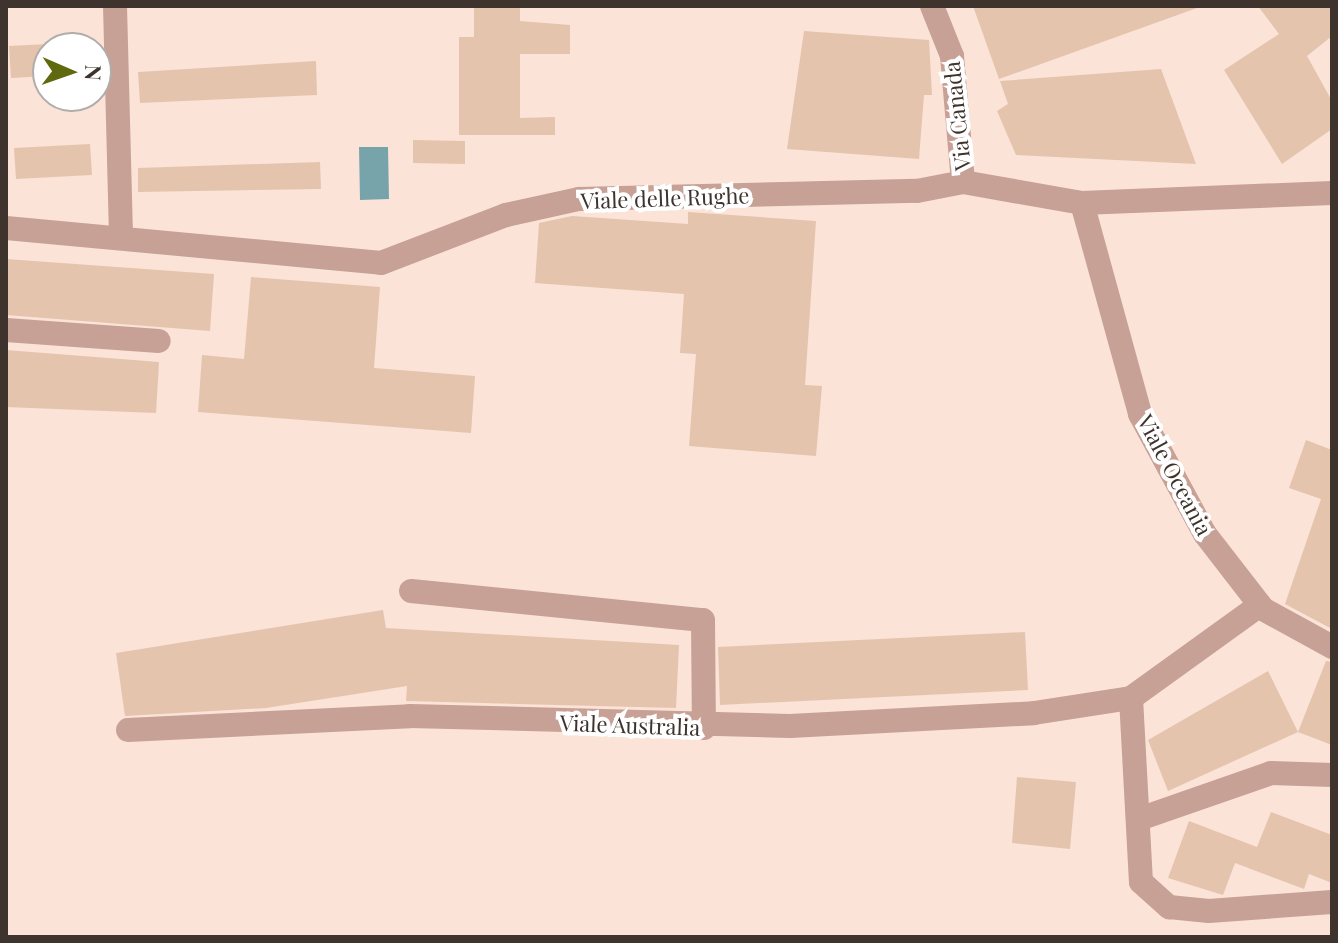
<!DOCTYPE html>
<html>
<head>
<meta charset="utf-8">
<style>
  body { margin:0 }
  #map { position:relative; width:1338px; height:943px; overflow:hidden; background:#fbe3d8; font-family:"Playfair Display",serif }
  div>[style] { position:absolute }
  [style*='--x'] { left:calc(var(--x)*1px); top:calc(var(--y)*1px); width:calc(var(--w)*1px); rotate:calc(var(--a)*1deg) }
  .water>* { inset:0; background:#77a3ab }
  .building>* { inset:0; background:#e5c4ae }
  .minor>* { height:24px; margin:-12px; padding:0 12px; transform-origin:12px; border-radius:12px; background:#c7a096 }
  span { translate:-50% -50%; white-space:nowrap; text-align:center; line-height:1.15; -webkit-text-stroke:8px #fff; paint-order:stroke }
  .street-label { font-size:22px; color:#3e332d }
  .frame { position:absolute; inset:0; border:8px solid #3e332d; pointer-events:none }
  .north { position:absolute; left:32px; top:32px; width:80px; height:80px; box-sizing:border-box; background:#fff; border:2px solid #b2adab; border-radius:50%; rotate:92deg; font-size:22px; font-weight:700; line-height:32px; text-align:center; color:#3e332d }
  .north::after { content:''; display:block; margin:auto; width:28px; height:36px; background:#5f690d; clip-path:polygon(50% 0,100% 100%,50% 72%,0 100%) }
</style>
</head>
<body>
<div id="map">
  <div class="water">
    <i style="clip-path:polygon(359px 147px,388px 147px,389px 199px,360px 200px)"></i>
  </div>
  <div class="building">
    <i style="clip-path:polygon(474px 6px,520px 6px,520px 21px,570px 25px,570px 54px,520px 54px,520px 118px,555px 117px,555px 135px,459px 135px,459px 37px,474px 37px)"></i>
    <i style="clip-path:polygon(973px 6px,1196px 6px,1197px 8px,999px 79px)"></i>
    <i style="clip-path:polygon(1258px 6px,1332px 6px,1332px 36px,1307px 56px,1332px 101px,1332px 129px,1282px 164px,1224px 70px,1279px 34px)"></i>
    <i style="clip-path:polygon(804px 31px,929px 40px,932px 95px,924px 95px,919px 159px,787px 149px)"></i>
    <i style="clip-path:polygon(48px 44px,48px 76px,11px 78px,9px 46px)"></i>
    <i style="clip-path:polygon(316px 61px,317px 95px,140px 103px,138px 72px)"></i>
    <i style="clip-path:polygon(1161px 69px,1196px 164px,1016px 155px,997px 111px,1008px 104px,1000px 81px)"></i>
    <i style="clip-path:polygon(413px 140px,465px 141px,465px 164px,413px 163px)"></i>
    <i style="clip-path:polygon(90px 144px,92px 175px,16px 179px,14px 148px)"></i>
    <i style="clip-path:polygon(320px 162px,321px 189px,138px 192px,138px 168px)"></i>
    <i style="clip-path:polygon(688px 212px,816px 221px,805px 385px,822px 386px,816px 456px,689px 446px,696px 354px,680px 353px,684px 294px,535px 283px,539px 223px,572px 216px,688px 224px)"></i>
    <i style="clip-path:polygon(6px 259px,214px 274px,210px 331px,6px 315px)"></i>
    <i style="clip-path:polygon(251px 277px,380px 287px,374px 368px,475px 376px,471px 433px,198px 412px,202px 355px,244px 359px)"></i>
    <i style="clip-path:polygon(6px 350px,159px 362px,156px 413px,6px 407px)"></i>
    <i style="clip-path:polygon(1306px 440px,1332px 450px,1332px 629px,1285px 604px,1321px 499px,1289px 488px)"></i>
    <i style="clip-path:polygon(383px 610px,386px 628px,679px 645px,676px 708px,406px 701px,407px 686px,266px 708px,125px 716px,116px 653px)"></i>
    <i style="clip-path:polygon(1025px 632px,1028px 690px,720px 705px,718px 647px)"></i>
    <i style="clip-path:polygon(1326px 661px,1332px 662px,1332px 745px,1298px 732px)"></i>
    <i style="clip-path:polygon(1268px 671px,1298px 732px,1168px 791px,1148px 740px)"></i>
    <i style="clip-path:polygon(1017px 777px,1076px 782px,1070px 849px,1012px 843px)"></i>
    <i style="clip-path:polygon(1271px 812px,1332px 835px,1332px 883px,1309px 874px,1304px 889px,1235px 863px,1223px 895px,1168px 878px,1189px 821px,1257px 847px)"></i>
  </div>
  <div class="minor">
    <i style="--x:115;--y:6;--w:230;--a:88.5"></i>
    <i style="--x:932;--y:6;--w:54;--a:68.2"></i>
    <i style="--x:952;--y:56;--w:126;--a:85"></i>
    <i style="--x:1082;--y:203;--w:219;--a:74.6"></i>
    <i style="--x:1140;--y:414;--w:136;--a:61.6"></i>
    <i style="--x:1205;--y:534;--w:95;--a:52.3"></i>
    <i style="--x:1263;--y:609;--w:79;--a:28.8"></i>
    <i style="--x:6;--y:228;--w:377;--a:5.3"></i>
    <i style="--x:381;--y:263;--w:134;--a:-21"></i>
    <i style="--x:506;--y:215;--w:75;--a:-12.4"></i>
    <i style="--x:579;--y:199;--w:338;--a:-1.4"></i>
    <i style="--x:917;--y:191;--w:47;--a:-11.1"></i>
    <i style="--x:963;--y:182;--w:121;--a:10"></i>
    <i style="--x:1082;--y:203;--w:250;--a:-2.3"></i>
    <i style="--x:6;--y:330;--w:153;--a:4.1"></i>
    <i style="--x:411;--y:591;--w:293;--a:5.7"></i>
    <i style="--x:703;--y:620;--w:108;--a:89.5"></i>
    <i style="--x:1131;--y:698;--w:184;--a:86.9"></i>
    <i style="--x:1141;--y:882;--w:38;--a:42"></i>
    <i style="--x:1169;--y:907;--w:40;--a:5.7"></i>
    <i style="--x:1209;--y:911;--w:123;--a:-4.2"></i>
    <i style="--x:128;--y:730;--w:282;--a:-2.8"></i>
    <i style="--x:410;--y:716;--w:380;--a:1.5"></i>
    <i style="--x:790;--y:726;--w:244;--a:-3"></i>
    <i style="--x:1034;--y:713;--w:98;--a:-8.8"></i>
    <i style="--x:1131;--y:698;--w:159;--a:-35.8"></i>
    <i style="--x:1142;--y:818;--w:137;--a:-19.2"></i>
    <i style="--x:1271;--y:773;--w:61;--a:1.9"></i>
  </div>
  <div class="street-label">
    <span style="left:957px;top:116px;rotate:-96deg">Via Canada</span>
    <span style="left:665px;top:198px;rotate:-2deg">Viale delle Rughe</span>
    <span style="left:1175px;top:475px;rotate:62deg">Viale Oceania</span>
    <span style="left:630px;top:725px;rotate:2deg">Viale Australia</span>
  </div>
  <div class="frame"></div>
  <div class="north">N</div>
</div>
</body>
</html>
